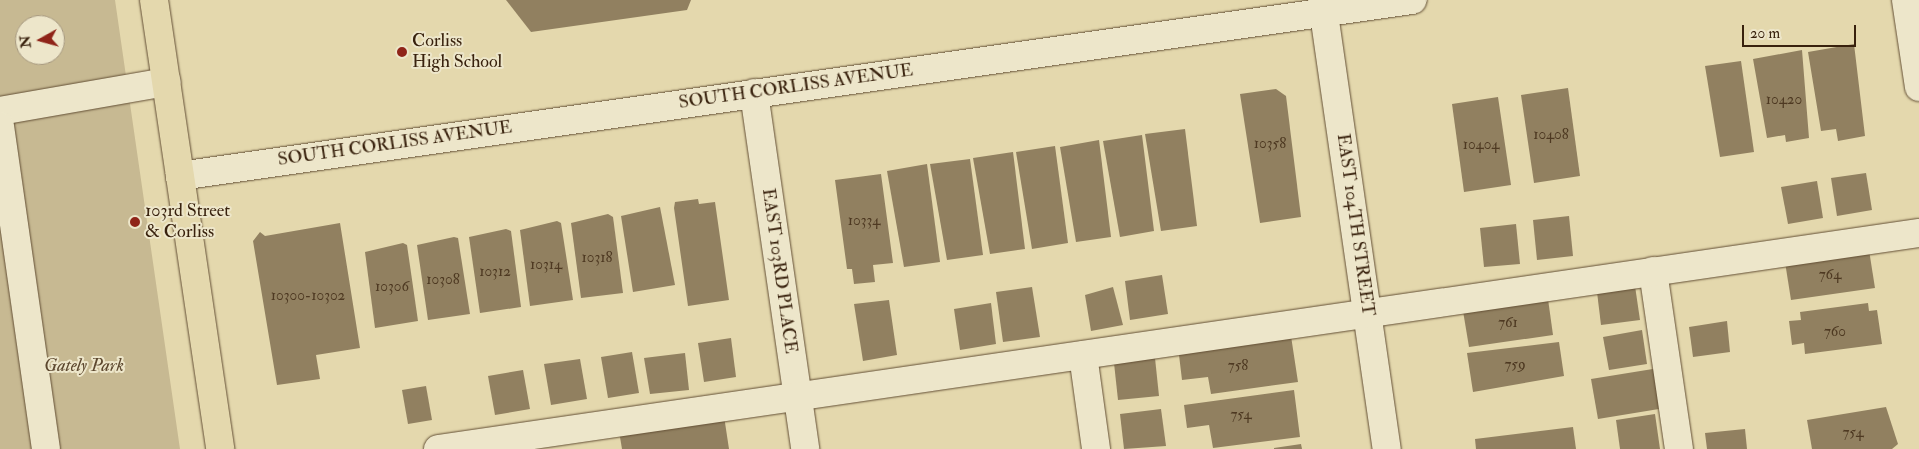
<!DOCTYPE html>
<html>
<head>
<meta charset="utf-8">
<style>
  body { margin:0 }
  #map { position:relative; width:1919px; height:449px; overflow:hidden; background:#e4d8ad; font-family:"IM FELL Double Pica",serif }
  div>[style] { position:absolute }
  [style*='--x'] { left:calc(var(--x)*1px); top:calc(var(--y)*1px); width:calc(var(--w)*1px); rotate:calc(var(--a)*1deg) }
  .green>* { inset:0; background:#c7b992 }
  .building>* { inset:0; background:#918060 }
  .roads { filter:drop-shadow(0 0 1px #634f35) drop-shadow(0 0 1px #634f35) }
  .minor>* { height:28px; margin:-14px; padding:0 14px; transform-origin:14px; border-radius:14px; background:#ede6ca }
  .major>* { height:28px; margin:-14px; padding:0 14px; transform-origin:14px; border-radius:14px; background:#e4d8ad }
  .dots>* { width:14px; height:14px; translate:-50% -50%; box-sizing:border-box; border:2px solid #ede6ca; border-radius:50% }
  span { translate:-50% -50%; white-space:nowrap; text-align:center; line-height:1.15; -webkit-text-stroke:4px #ede6ca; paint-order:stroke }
  .number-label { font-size:15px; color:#4e3922 }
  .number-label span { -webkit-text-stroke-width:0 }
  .poi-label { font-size:18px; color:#38210d }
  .left { translate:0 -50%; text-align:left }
  .street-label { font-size:18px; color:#38210d }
  .park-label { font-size:18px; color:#5c472e; font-style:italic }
  .north { position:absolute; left:15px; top:15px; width:50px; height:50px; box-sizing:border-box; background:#ede6ca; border:1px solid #a5977e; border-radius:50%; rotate:263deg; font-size:14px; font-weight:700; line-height:20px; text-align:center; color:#38210d }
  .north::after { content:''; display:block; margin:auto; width:18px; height:22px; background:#8f2418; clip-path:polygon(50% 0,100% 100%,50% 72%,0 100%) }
  .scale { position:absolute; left:1742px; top:25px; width:114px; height:22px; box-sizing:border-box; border:2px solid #38210d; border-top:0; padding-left:6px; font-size:15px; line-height:18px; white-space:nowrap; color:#38210d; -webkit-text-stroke:4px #ede6ca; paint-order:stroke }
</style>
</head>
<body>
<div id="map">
  <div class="green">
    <i style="clip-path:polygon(evenodd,0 0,115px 0,180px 449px,0 449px,0 0,25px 25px,55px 25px,55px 55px,25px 55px,25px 25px)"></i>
  </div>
  <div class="building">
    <i style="clip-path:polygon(506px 0,691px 0,687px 10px,531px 32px)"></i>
    <i style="clip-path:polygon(1854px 44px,1865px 136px,1838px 141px,1836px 129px,1821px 131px,1808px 52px)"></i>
    <i style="clip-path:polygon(1802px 50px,1809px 138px,1786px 142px,1785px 135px,1767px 138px,1753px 59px)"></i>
    <i style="clip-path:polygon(1741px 61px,1754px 152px,1720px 157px,1705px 66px)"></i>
    <i style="clip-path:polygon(1568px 88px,1580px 176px,1534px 183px,1521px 95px)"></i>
    <i style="clip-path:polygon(1276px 89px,1286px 96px,1301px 217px,1260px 223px,1240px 94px)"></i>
    <i style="clip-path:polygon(1498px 97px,1511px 185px,1464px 192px,1452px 104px)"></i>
    <i style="clip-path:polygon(1185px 129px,1197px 226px,1161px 231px,1145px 134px)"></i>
    <i style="clip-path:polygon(1142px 135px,1154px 231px,1120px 237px,1103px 141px)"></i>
    <i style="clip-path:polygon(1099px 140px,1111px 237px,1076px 242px,1060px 147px)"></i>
    <i style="clip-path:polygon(1055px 146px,1068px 243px,1032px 249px,1016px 152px)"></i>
    <i style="clip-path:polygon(1013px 152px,1025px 249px,990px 254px,973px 158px)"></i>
    <i style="clip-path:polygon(970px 159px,983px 255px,947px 260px,930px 164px)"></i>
    <i style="clip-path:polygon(927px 164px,940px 262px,904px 267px,887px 171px)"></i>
    <i style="clip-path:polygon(1866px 173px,1872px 210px,1837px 216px,1831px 178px)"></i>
    <i style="clip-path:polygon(881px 174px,893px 263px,873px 265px,875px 282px,854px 284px,852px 269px,847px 269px,835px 180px)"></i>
    <i style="clip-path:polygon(1817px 181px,1823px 218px,1788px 224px,1781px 187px)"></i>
    <i style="clip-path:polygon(698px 199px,699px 204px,715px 202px,729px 300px,688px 306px,674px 208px,675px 202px)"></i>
    <i style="clip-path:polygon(660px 207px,675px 285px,633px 292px,621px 216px)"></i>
    <i style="clip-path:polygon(608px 214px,613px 217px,623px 293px,581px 298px,571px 223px)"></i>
    <i style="clip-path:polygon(1569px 216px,1573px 256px,1537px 260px,1533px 220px)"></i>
    <i style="clip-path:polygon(557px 221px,561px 223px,573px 300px,530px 306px,520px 230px)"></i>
    <i style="clip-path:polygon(340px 223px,360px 348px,316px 355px,320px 379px,277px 385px,253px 241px,260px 232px,265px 236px)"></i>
    <i style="clip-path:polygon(1516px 224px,1520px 264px,1484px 267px,1480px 228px)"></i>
    <i style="clip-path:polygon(506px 229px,511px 231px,521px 307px,480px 313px,469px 237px)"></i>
    <i style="clip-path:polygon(454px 237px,458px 238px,470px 314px,428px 320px,417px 245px)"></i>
    <i style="clip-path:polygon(403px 243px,407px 245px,418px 321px,375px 328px,365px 252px)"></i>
    <i style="clip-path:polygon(1869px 250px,1875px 288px,1791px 300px,1785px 262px)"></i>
    <i style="clip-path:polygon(1162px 275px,1168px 314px,1130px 320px,1125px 281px)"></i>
    <i style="clip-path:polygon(1635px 286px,1640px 320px,1601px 325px,1597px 292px)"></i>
    <i style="clip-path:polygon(1032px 287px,1040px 337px,1003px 342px,996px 292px)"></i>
    <i style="clip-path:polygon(1113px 287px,1123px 325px,1091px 331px,1085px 295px)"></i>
    <i style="clip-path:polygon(1548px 299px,1553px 335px,1469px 347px,1463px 311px)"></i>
    <i style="clip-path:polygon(889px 300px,897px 355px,863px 361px,854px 304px)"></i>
    <i style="clip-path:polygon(991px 303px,996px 344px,960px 350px,954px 309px)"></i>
    <i style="clip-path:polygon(1868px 303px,1869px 311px,1877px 310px,1882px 344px,1805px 354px,1804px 343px,1792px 345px,1789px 321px,1801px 320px,1800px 312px)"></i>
    <i style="clip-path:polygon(1727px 321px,1730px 352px,1693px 357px,1689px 327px)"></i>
    <i style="clip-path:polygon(1642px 330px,1647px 364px,1609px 370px,1603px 337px)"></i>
    <i style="clip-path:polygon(1291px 336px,1298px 382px,1211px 394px,1208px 377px,1182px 380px,1179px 355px)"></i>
    <i style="clip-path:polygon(731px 338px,736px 377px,704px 382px,698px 343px)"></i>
    <i style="clip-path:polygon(1559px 342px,1564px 376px,1473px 392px,1467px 353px)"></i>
    <i style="clip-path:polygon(632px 352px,639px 393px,608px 398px,601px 357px)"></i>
    <i style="clip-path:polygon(685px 353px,689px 390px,650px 394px,644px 358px)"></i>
    <i style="clip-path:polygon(1155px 358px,1159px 396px,1118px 400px,1114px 363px)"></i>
    <i style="clip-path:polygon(580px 359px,587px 399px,551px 405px,544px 364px)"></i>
    <i style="clip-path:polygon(1659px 368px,1665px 408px,1598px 419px,1591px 379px)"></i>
    <i style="clip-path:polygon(523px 370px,530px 409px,495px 415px,488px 376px)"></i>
    <i style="clip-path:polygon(426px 386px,432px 420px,408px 424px,402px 390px)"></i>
    <i style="clip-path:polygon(1294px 390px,1300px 437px,1213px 448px,1209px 425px,1187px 428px,1184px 405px)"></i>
    <i style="clip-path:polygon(1886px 407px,1898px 444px,1892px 449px,1812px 449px,1807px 420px)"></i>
    <i style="clip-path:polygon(1161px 409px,1166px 446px,1124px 449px,1120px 414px)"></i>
    <i style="clip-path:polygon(1655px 414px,1660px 449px,1620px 449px,1616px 420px)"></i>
    <i style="clip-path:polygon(724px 416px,729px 449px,622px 449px,619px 431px)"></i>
    <i style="clip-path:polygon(1573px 427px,1576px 449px,1476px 449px,1475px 439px)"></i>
    <i style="clip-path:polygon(1745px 429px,1747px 449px,1707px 449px,1705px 433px)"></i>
    <i style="clip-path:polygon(1301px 444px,1302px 449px,1274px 449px,1274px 448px)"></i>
  </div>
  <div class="roads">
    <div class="minor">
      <i style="--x:1322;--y:0;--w:454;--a:81.8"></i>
      <i style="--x:1906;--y:0;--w:88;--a:81.5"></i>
      <i style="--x:754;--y:93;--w:360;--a:81.8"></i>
      <i style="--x:0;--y:111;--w:169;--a:-9.9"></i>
      <i style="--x:0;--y:126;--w:326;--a:81.9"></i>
      <i style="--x:180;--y:176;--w:1245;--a:-8.13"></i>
      <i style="--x:1653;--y:271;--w:180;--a:81.7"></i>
      <i style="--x:1083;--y:355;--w:95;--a:82.1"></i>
      <i style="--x:438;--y:449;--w:1497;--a:-8.3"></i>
    </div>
    <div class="major">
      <i style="--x:154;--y:0;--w:454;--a:81.6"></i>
    </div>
  </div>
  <div class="dots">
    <i style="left:402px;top:52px;background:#8f2418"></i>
    <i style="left:135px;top:222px;background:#8f2418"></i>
  </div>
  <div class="number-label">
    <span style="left:1784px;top:100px">10420</span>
    <span style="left:1551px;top:135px">10408</span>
    <span style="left:1270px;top:144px">10358</span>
    <span style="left:1481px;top:145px">10404</span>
    <span style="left:864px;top:221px">10334</span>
    <span style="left:597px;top:258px">10318</span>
    <span style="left:546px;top:265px">10314</span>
    <span style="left:495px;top:272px">10312</span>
    <span style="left:1830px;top:275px">764</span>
    <span style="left:443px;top:280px">10308</span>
    <span style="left:392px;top:287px">10306</span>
    <span style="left:308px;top:296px">10300-10302</span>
    <span style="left:1508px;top:323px">761</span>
    <span style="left:1835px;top:332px">760</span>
    <span style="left:1515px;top:365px">759</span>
    <span style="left:1238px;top:366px">758</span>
    <span style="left:1241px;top:415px">754</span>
    <span style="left:1853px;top:433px">754</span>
  </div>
  <div class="poi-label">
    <span class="left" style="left:412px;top:52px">Corliss<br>High School</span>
    <span class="left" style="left:145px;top:222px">103rd Street<br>&amp; Corliss</span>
  </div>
  <div class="street-label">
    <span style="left:796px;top:87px;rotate:-8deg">SOUTH CORLISS AVENUE</span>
    <span style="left:395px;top:144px;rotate:-8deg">SOUTH CORLISS AVENUE</span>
    <span style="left:1355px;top:225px;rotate:82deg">EAST 104TH STREET</span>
    <span style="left:779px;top:271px;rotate:82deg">EAST 103RD PLACE</span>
  </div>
  <div class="park-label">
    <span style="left:84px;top:366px">Gately Park</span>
  </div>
  <div class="north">N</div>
  <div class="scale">20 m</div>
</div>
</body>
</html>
